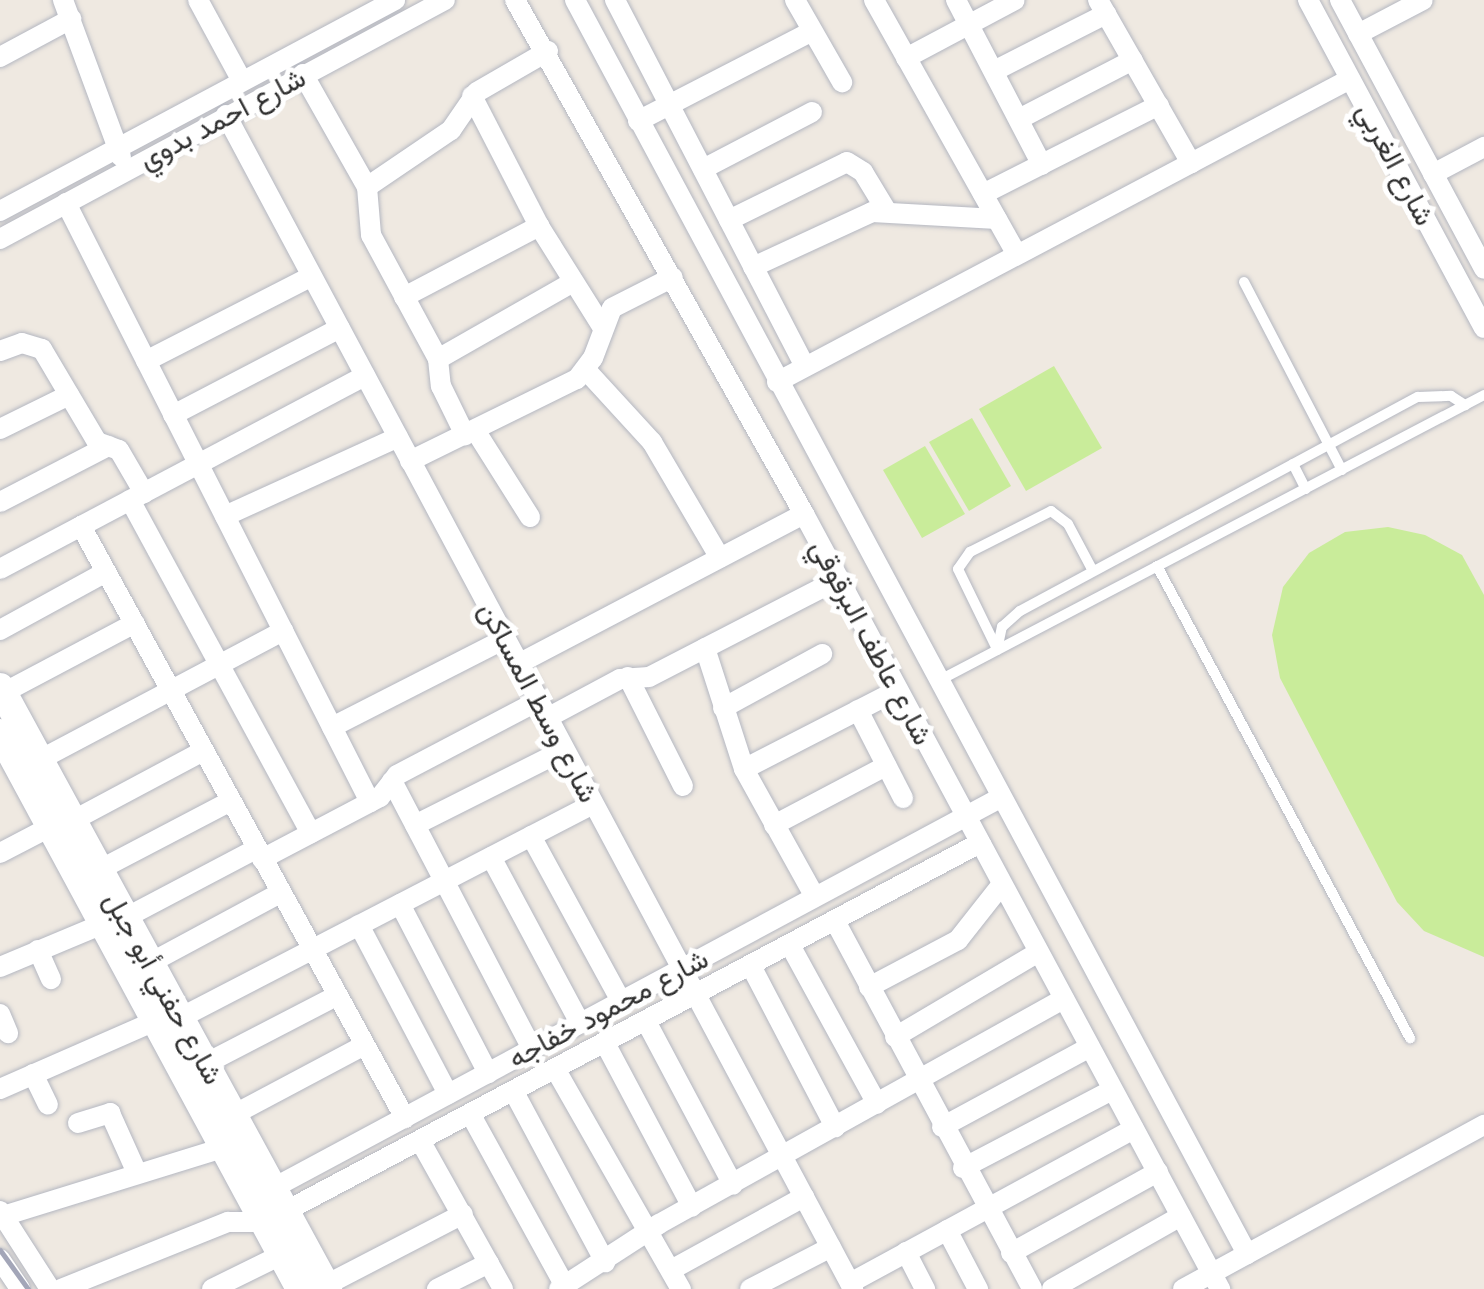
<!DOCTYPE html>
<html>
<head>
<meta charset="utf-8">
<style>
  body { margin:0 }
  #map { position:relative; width:1484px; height:1289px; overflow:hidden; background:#efe9e1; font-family:Inter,Vazirmatn,sans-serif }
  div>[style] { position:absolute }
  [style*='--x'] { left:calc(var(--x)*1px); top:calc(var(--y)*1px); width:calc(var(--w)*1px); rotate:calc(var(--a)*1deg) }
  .pitch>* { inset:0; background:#c9ec9a }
  .roads { filter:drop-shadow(0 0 2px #b4b7c1) drop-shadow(0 0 2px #b4b7c1) }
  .lane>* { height:10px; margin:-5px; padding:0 5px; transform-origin:5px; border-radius:5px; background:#fff }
  .street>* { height:20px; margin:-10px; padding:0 10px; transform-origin:10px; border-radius:10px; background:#fff }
  .secondary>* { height:28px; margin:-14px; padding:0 14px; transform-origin:14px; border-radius:14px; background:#fff }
  .rail>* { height:5px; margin:-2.5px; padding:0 2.5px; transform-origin:2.5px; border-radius:2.5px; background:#a3a6b8 }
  span { translate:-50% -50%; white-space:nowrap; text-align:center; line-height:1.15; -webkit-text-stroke:10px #fff; paint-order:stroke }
  .street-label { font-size:28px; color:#2e2e2e }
</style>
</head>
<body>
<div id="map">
  <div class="pitch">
    <i style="clip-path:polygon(1054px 366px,1102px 448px,1026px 491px,979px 409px)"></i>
    <i style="clip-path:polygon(972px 418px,1011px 486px,969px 511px,929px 442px)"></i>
    <i style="clip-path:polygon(925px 446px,965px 514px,922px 538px,883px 470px)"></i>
    <i style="clip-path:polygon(1388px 527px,1425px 535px,1462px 555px,1484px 595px,1484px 957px,1424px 931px,1397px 902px,1280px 678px,1272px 635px,1283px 587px,1309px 553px,1345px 532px)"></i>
  </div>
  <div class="roads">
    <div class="lane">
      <i style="--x:1244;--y:282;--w:212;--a:62.5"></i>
      <i style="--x:1293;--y:464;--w:28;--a:63"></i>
      <i style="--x:1157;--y:566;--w:536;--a:61.81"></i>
      <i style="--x:997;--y:649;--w:89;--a:-116"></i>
      <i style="--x:958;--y:569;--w:21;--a:-55"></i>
      <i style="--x:970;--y:552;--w:91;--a:-26.8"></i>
      <i style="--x:1051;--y:511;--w:21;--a:37"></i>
      <i style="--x:1068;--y:524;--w:53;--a:62"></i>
      <i style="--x:997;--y:650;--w:24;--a:-78"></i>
      <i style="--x:1002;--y:627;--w:24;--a:-42"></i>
      <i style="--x:1020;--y:611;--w:452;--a:-28.3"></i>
      <i style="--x:1418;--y:397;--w:33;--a:-2"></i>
      <i style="--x:1451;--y:396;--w:17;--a:33"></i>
      <i style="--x:940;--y:680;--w:614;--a:-27.65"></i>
    </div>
    <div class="street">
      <i style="--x:63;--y:0;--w:167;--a:69.7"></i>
      <i style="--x:198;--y:0;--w:92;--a:61.5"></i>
      <i style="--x:515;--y:0;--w:590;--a:60.65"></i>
      <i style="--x:804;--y:514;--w:880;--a:61.77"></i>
      <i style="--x:575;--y:0;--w:1423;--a:61.81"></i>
      <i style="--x:615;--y:0;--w:413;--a:62.6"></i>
      <i style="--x:795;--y:0;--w:95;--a:60.2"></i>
      <i style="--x:874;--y:0;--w:292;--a:60.7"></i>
      <i style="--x:956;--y:0;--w:186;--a:62.5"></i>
      <i style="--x:1098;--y:0;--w:188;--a:60.3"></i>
      <i style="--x:1308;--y:0;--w:372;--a:61.8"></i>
      <i style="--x:1340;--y:0;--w:305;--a:61.8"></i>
      <i style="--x:1358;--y:34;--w:73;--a:-27.6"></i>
      <i style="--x:0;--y:57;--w:81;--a:-28.2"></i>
      <i style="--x:906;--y:58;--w:123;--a:-28"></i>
      <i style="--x:994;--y:71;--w:126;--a:-27"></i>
      <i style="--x:303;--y:74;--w:130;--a:60.5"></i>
      <i style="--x:367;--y:187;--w:48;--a:85.2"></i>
      <i style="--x:371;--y:235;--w:141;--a:61.6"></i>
      <i style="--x:438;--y:359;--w:27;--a:84"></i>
      <i style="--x:441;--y:386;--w:55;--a:63.9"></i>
      <i style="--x:472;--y:96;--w:146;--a:62.7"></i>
      <i style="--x:539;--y:226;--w:117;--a:57.9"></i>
      <i style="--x:226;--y:115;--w:1331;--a:61.89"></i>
      <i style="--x:1019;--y:119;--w:128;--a:-27.4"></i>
      <i style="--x:638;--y:121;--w:196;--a:-27.3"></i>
      <i style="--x:703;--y:169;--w:123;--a:-27.6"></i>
      <i style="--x:1433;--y:174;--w:58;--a:-27.9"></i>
      <i style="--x:367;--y:187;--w:102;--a:-34.2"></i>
      <i style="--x:451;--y:130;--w:46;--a:-55.6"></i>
      <i style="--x:477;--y:92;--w:82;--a:-30"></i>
      <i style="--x:983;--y:194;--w:197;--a:-26.8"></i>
      <i style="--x:66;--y:203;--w:672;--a:63.09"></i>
      <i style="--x:0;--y:211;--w:448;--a:-28.1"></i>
      <i style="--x:729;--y:220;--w:131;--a:-26.2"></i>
      <i style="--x:847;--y:162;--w:19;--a:32"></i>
      <i style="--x:863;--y:172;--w:44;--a:58.8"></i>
      <i style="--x:0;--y:239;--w:505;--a:-28.24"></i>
      <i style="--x:753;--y:267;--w:131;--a:-24.8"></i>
      <i style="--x:872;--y:212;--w:125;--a:3.2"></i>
      <i style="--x:404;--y:297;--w:153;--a:-27.7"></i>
      <i style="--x:0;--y:351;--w:23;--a:-20"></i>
      <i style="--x:22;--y:343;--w:21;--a:17"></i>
      <i style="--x:42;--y:349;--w:108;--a:59.4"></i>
      <i style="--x:97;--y:442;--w:23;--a:20"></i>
      <i style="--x:119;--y:450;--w:50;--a:59.8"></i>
      <i style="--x:438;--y:359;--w:155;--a:-29.7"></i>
      <i style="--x:146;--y:361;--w:186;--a:-27.1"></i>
      <i style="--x:586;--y:370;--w:98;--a:47.5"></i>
      <i style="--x:652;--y:442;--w:134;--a:59.6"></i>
      <i style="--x:777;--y:382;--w:648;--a:-27.87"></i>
      <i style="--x:173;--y:415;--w:188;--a:-27.5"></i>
      <i style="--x:0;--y:429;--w:77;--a:-26.2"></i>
      <i style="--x:475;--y:430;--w:103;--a:57.7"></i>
      <i style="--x:410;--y:461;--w:186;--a:-26.2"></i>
      <i style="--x:577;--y:379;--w:26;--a:-53"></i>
      <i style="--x:593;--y:358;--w:53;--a:-69.2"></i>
      <i style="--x:612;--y:308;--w:68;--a:-26.9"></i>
      <i style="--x:130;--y:500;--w:379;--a:61.5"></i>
      <i style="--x:0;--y:502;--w:122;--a:-27.4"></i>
      <i style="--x:225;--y:516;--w:190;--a:-24.5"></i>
      <i style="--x:81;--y:526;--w:675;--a:61.31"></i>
      <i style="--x:0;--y:569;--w:413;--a:-27.9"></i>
      <i style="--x:0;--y:630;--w:121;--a:-28.7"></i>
      <i style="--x:705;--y:648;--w:127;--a:72.1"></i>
      <i style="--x:744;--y:769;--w:146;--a:61"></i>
      <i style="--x:518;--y:664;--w:323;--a:-27.7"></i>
      <i style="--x:628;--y:677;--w:122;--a:63.2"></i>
      <i style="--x:3;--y:693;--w:149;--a:-27.9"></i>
      <i style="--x:723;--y:708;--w:113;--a:-28.6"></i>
      <i style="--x:858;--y:710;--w:99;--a:62.9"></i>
      <i style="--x:547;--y:718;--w:83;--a:-28.1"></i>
      <i style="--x:620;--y:679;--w:29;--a:-4"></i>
      <i style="--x:649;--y:677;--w:214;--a:-27.3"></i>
      <i style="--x:332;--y:727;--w:194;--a:-27"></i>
      <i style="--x:28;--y:766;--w:289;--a:-27.9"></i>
      <i style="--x:744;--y:769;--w:173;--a:-27.2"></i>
      <i style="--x:392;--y:781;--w:302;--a:62.4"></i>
      <i style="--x:72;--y:821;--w:149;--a:-28.1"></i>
      <i style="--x:415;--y:825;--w:167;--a:-26.7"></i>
      <i style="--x:774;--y:825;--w:127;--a:-27.8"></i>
      <i style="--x:531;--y:836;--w:188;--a:61.4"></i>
      <i style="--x:0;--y:853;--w:56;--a:-27.5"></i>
      <i style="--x:491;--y:857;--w:188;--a:61.8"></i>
      <i style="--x:262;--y:859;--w:133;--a:-27.7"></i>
      <i style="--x:380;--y:797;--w:28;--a:-52"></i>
      <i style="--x:397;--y:775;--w:159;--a:-27.7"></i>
      <i style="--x:99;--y:870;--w:149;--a:-27.6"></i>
      <i style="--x:400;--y:904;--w:191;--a:62.5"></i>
      <i style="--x:125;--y:918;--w:148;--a:-27.8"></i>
      <i style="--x:835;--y:921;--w:417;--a:61.8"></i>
      <i style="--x:359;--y:925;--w:191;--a:62.2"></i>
      <i style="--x:790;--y:945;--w:181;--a:61.3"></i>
      <i style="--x:38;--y:950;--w:32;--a:66"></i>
      <i style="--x:150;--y:963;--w:148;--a:-28.3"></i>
      <i style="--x:751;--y:966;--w:182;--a:62.4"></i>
      <i style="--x:0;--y:967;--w:112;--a:-22.7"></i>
      <i style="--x:869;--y:987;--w:101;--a:-27.8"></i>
      <i style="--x:958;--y:940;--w:71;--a:-51.8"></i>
      <i style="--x:0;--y:1014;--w:21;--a:67"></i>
      <i style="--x:180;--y:1018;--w:465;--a:-27.4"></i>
      <i style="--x:647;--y:1023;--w:183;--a:62"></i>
      <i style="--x:895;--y:1037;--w:167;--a:-30.6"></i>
      <i style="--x:606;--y:1045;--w:183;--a:62"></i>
      <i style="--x:205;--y:1064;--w:148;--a:-27.4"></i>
      <i style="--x:557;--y:1072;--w:250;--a:60.3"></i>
      <i style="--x:33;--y:1074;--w:34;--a:64"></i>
      <i style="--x:0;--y:1089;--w:169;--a:-23.7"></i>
      <i style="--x:515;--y:1094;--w:191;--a:61.8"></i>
      <i style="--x:233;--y:1115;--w:147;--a:-28"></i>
      <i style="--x:472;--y:1117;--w:193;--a:61.2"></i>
      <i style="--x:78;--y:1123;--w:34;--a:-17"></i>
      <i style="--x:110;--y:1113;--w:66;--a:65.8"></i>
      <i style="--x:942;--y:1127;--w:168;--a:-28.4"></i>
      <i style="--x:422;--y:1144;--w:166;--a:60.8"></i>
      <i style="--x:963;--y:1168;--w:168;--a:-27.6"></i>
      <i style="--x:264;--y:1193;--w:835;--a:-28.22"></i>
      <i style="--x:0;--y:1211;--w:93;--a:57.3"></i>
      <i style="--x:3;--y:1216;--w:230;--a:-17.2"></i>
      <i style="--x:947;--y:1230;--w:67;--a:62.3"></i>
      <i style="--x:906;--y:1252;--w:42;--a:62.8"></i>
      <i style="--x:1011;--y:1253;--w:168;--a:-28.9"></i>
      <i style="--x:0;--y:1259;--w:36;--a:56"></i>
      <i style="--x:671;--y:1270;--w:152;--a:-28.8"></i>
      <i style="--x:850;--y:1283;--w:323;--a:-28.5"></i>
      <i style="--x:326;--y:1285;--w:154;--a:-27.4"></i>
      <i style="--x:61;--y:1289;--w:180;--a:-21.9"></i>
      <i style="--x:228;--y:1222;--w:35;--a:0"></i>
      <i style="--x:263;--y:1222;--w:25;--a:-26"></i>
      <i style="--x:286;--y:1211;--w:786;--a:-27.94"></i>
      <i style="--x:212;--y:1289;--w:77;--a:-26.2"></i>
      <i style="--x:437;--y:1289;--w:58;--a:-26.6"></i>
      <i style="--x:559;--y:1289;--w:119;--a:-33"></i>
      <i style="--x:659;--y:1224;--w:463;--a:-29.1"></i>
      <i style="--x:750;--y:1289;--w:91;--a:-27.4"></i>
      <i style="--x:1052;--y:1289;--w:148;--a:-29.5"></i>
      <i style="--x:1183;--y:1289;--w:343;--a:-28.6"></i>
    </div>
    <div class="secondary">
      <i style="--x:0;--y:687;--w:686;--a:61.42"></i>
      <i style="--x:0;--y:733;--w:632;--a:61.65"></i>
    </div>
  </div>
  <div class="rail">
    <i style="--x:0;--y:1250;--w:48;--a:54.3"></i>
  </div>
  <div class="street-label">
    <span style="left:222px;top:118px;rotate:-28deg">شارع احمد بدوي</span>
    <span style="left:1396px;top:164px;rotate:62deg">شارع الغربي</span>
    <span style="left:872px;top:642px;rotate:62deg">شارع عاطف البرقوقي</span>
    <span style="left:539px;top:702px;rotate:62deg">شارع وسط المساكن</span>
    <span style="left:164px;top:988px;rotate:61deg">شارع حفني أبو جبل</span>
    <span style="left:608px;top:1008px;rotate:-28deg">شارع محمود خفاجه</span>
  </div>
</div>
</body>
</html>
